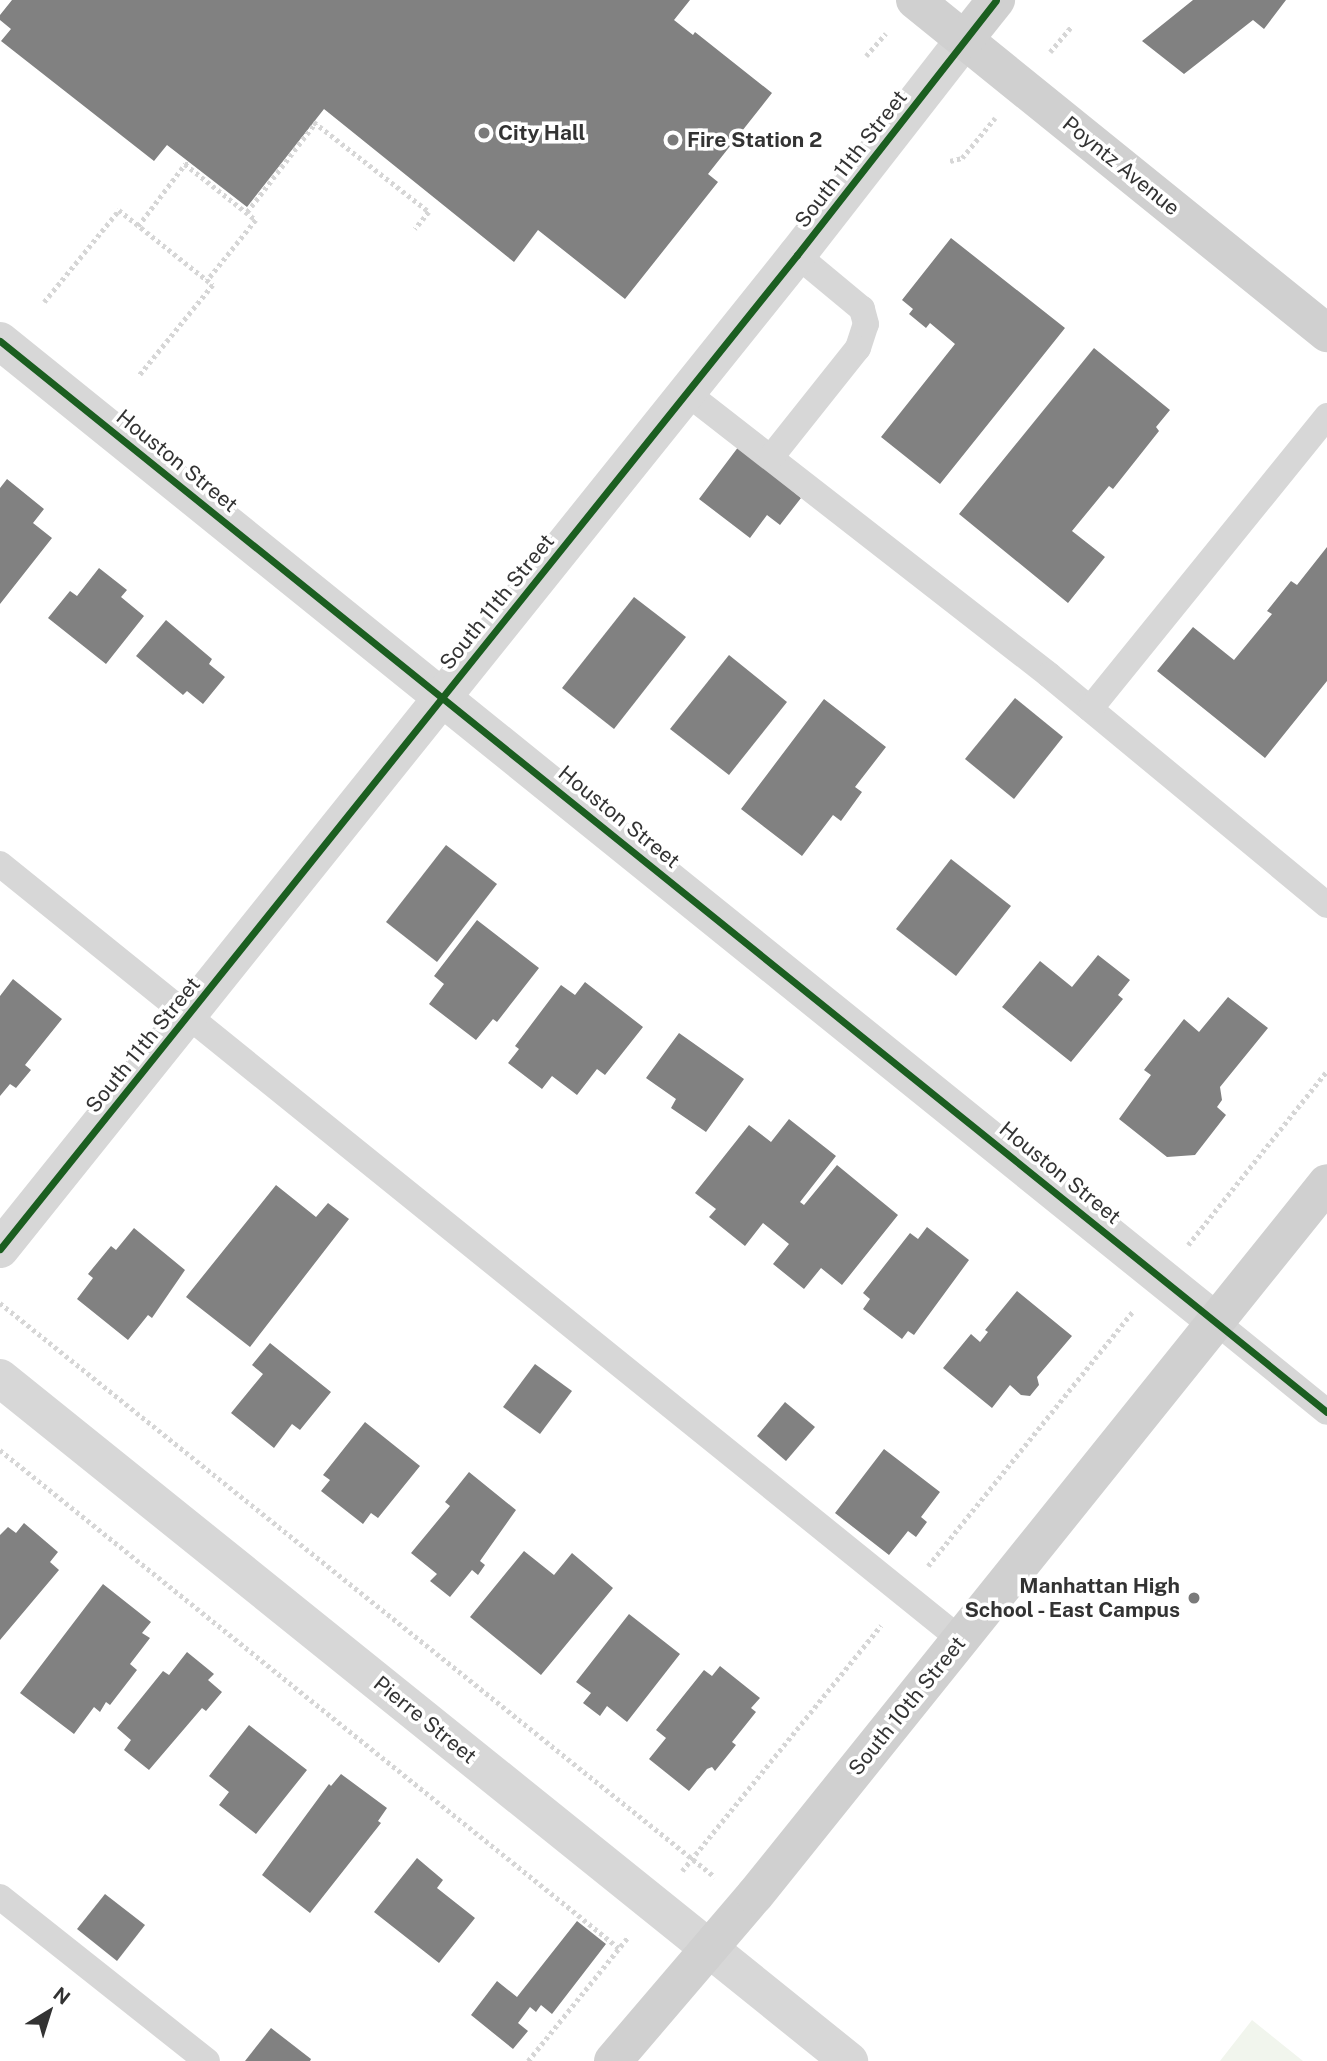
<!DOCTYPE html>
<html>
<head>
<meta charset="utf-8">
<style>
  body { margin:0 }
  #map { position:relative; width:1327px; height:2061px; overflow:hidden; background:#fff; font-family:"Public Sans",sans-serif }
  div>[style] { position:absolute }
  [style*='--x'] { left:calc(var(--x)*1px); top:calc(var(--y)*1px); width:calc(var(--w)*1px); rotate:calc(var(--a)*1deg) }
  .green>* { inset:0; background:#f1f5ed }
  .building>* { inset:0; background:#818181 }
  .path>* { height:4.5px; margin-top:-2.25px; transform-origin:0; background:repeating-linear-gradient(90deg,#d6d6d6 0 3.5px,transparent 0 7px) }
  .lane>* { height:26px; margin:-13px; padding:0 13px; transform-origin:13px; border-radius:13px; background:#d7d7d7 }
  .street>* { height:38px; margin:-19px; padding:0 19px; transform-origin:19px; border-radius:19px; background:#d7d7d7 }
  .secondary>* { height:38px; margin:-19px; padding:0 19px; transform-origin:19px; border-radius:19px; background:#d0d0d0 }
  .cycleway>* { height:7px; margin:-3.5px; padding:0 3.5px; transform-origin:3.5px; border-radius:3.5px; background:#1b5e20 }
  .dots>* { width:19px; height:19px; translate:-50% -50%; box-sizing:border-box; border:4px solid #fff; border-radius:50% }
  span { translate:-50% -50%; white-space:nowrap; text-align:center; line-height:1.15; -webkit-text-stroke:7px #fff; paint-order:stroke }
  .poi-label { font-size:21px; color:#333; font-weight:700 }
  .left { translate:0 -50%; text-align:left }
  .right { translate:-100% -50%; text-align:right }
  .street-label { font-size:21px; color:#333 }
  .north { position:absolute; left:14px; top:1977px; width:70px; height:70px; -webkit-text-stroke:5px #fff; paint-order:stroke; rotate:38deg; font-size:19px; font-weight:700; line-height:28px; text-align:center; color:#333 }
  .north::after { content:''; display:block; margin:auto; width:24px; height:32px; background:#333; clip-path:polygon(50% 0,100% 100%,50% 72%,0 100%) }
</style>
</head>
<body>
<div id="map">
  <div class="green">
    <i style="clip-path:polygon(1252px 2020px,1303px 2061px,1220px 2061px)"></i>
  </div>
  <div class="building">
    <i style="clip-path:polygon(12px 0,690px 0,674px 20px,693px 35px,695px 32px,772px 93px,708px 174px,718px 182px,625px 299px,538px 230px,514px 262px,324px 109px,247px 207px,167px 145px,154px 161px,1px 41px,11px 29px,0 20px,0 15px)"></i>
    <i style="clip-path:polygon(1193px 0,1286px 0,1264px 29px,1253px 20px,1184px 74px,1142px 41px)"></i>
    <i style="clip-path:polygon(951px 238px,1065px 328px,940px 484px,881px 437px,955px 344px,930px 323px,926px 328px,909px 314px,913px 309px,902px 300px)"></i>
    <i style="clip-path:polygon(1094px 348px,1170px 410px,1156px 427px,1159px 431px,1113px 489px,1109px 486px,1072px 531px,1105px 557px,1068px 603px,959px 514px)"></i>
    <i style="clip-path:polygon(739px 446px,801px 498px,780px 525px,767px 515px,750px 538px,699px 499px)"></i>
    <i style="clip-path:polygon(7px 479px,44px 509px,33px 523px,52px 538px,0 604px,0 488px)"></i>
    <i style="clip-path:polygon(1327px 547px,1327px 681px,1265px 758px,1157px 671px,1193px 627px,1234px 660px,1272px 614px,1267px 611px,1291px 581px,1297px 585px)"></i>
    <i style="clip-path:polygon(99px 568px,127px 590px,121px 597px,144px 616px,106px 664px,48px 618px,70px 591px,77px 596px)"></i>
    <i style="clip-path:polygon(634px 597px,686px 637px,614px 729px,562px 688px)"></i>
    <i style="clip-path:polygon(166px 620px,212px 659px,209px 664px,225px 677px,203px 704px,187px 691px,183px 695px,136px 656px)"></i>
    <i style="clip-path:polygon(729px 655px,787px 702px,729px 775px,670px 729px)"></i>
    <i style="clip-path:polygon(1015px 698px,1063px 737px,1014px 799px,965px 759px)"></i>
    <i style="clip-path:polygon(824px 699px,886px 747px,855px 787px,862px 792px,841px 821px,833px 815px,802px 856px,741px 809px)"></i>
    <i style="clip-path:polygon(446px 845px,497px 884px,437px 962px,386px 922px)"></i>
    <i style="clip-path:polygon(951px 859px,1011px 906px,956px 976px,896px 929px)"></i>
    <i style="clip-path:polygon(477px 920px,539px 968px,497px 1022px,493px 1019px,476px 1040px,429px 1004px,444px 984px,434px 976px)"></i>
    <i style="clip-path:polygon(1098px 955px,1130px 980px,1118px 995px,1123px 999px,1071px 1062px,1002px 1007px,1040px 961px,1072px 987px)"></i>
    <i style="clip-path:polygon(13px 979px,62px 1019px,25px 1065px,31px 1070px,16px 1088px,10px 1084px,0 1096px,0 996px)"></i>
    <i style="clip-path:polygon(585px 982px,643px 1027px,605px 1075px,597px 1069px,577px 1095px,552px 1076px,542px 1089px,508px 1063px,519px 1049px,515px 1046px,561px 985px,575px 995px)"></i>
    <i style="clip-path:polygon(1228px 997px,1268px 1028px,1220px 1087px,1222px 1100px,1217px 1107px,1226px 1115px,1195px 1155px,1167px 1157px,1119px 1119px,1151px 1075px,1144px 1070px,1184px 1019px,1199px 1032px)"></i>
    <i style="clip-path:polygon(679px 1033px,744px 1079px,706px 1132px,671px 1108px,676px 1099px,646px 1078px)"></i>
    <i style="clip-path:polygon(789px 1119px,836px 1156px,800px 1202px,804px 1205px,837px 1165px,898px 1215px,842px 1285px,821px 1268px,804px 1289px,773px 1264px,789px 1244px,763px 1223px,745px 1246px,709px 1217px,716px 1209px,695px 1193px,749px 1125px,771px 1142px)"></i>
    <i style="clip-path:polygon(276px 1185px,316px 1217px,328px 1203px,349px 1219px,250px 1347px,186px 1297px)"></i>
    <i style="clip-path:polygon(927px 1227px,969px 1260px,914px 1335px,908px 1331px,902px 1339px,863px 1309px,870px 1299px,863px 1293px,910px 1233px,918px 1239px)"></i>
    <i style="clip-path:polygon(134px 1228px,185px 1270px,152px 1318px,148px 1315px,128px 1340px,77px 1299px,93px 1278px,88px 1274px,111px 1246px,116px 1250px)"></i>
    <i style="clip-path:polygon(1017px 1291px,1072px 1336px,1037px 1377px,1039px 1385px,1030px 1396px,1021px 1395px,1010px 1385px,992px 1408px,943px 1368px,971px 1334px,980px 1342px,988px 1332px,985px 1330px)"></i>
    <i style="clip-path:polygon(270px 1343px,331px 1392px,300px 1430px,292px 1424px,274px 1448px,231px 1413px,263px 1374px,252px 1365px)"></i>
    <i style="clip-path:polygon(535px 1364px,572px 1391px,540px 1434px,503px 1407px)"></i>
    <i style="clip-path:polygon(785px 1402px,815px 1427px,786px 1461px,757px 1436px)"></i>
    <i style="clip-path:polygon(365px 1422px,420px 1466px,378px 1518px,371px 1513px,363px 1524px,321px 1491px,330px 1480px,323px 1475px)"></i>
    <i style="clip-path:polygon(884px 1449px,940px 1492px,921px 1517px,927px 1522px,916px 1537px,908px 1531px,889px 1555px,835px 1513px)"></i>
    <i style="clip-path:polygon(469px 1472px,516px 1510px,480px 1561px,485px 1565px,478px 1575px,472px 1570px,450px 1597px,430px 1581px,437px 1574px,411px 1553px,450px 1506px,445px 1502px)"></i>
    <i style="clip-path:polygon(24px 1523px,58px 1552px,50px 1562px,59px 1570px,0 1640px,0 1535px,8px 1527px,16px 1533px)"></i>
    <i style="clip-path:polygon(524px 1551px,554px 1575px,572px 1553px,613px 1588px,541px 1675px,470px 1617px)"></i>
    <i style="clip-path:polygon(103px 1584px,151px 1622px,142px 1633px,150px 1638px,130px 1664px,137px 1670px,110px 1705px,106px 1702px,100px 1712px,94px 1707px,74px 1734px,20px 1693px)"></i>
    <i style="clip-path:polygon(629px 1614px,680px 1654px,627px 1722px,607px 1706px,600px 1716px,583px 1703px,591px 1693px,576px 1682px)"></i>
    <i style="clip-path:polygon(187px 1652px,214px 1674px,208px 1680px,222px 1692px,206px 1711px,202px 1708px,149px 1770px,124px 1750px,131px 1740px,117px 1728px,163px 1671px,169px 1675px)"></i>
    <i style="clip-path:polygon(720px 1666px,760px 1698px,751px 1708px,756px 1712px,732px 1742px,736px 1745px,715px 1771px,712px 1767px,707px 1769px,689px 1791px,649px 1759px,666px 1738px,656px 1730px,704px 1670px,712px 1676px)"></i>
    <i style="clip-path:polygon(249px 1725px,307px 1770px,256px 1834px,219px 1805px,229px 1792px,209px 1776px)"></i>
    <i style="clip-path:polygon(341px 1774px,387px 1808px,378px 1821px,381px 1823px,310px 1913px,262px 1875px,329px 1784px,331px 1786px)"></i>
    <i style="clip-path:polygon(417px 1858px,443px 1880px,437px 1888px,475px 1918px,439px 1963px,374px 1912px)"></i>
    <i style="clip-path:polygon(105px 1894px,145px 1925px,117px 1961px,77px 1929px)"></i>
    <i style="clip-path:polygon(577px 1921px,606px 1944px,552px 2014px,541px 2005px,536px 2012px,530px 2007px,518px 2023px,528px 2031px,513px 2049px,471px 2015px,497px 1981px,517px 1997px)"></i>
    <i style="clip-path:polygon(271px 2028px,311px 2059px,310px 2061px,245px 2061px)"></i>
  </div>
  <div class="path">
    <i style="--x:1050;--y:52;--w:34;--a:-50"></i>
    <i style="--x:866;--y:56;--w:30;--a:-49"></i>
    <i style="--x:314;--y:122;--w:146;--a:38"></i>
    <i style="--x:429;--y:212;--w:22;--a:129"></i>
    <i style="--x:950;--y:161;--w:12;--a:-14"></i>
    <i style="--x:962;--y:158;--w:52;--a:-50.5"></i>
    <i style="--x:185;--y:164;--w:90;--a:38.3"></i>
    <i style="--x:256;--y:220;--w:78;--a:128.8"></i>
    <i style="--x:247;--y:212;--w:113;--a:-52.5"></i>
    <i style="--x:138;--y:226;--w:78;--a:-52.8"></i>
    <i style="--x:185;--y:164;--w:6;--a:0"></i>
    <i style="--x:44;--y:302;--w:119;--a:-50.8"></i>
    <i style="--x:119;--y:210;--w:120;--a:38.6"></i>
    <i style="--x:213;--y:285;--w:117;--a:129.1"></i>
    <i style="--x:1188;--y:1245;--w:223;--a:-51.4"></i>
    <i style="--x:0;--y:1303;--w:917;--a:38.76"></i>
    <i style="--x:0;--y:1450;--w:794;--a:38.82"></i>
    <i style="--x:928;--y:1566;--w:327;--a:-51.2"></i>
    <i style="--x:682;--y:1871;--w:316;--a:-51"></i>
    <i style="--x:528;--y:2061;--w:159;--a:-51.1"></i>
  </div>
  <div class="lane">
    <i style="--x:687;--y:393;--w:459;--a:37.9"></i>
    <i style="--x:1049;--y:675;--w:361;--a:39.6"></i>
    <i style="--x:772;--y:456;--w:138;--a:-51.5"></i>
    <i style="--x:858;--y:348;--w:25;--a:-72"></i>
    <i style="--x:866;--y:324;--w:16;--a:-105"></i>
    <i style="--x:862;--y:309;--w:85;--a:-140.3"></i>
    <i style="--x:1090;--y:709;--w:377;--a:-51"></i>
    <i style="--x:0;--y:864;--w:1235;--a:38.92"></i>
    <i style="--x:1215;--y:1321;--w:144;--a:39.1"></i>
    <i style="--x:0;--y:1897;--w:264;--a:38.4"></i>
  </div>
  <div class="street">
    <i style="--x:0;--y:341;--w:1561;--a:38.89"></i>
    <i style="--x:0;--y:1249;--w:1274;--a:-51.28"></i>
    <i style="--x:797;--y:255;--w:274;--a:-52.1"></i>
    <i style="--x:0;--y:1378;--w:1090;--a:38.82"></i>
  </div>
  <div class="secondary">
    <i style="--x:915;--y:0;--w:530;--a:38.95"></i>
    <i style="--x:965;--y:39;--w:50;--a:-51.5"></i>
    <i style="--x:613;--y:2061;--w:218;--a:-49.5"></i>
    <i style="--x:755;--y:1895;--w:913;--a:-51.22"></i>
  </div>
  <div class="cycleway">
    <i style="--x:0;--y:341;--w:1705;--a:38.91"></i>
    <i style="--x:0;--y:1249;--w:1274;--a:-51.28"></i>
    <i style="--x:797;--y:255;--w:323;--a:-52"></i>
  </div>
  <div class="dots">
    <i style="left:484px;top:133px;background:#7a7a7a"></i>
    <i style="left:673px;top:140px;background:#7a7a7a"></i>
    <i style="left:1194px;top:1598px;background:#7a7a7a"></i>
  </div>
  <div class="poi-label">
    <span class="left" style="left:498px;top:133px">City Hall</span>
    <span class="left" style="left:687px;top:140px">Fire Station 2</span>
    <span class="right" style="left:1180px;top:1598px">Manhattan High<br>School - East Campus</span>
  </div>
  <div class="street-label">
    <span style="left:851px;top:159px;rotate:-52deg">South 11th Street</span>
    <span style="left:1121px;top:166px;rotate:39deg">Poyntz Avenue</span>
    <span style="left:177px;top:461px;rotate:39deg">Houston Street</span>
    <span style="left:497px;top:602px;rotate:-51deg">South 11th Street</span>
    <span style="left:619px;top:817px;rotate:39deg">Houston Street</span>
    <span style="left:143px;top:1045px;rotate:-51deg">South 11th Street</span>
    <span style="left:1060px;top:1173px;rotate:39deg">Houston Street</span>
    <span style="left:907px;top:1706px;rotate:-51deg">South 10th Street</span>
    <span style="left:425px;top:1720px;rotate:39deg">Pierre Street</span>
  </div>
  <div class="north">N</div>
</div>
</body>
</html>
